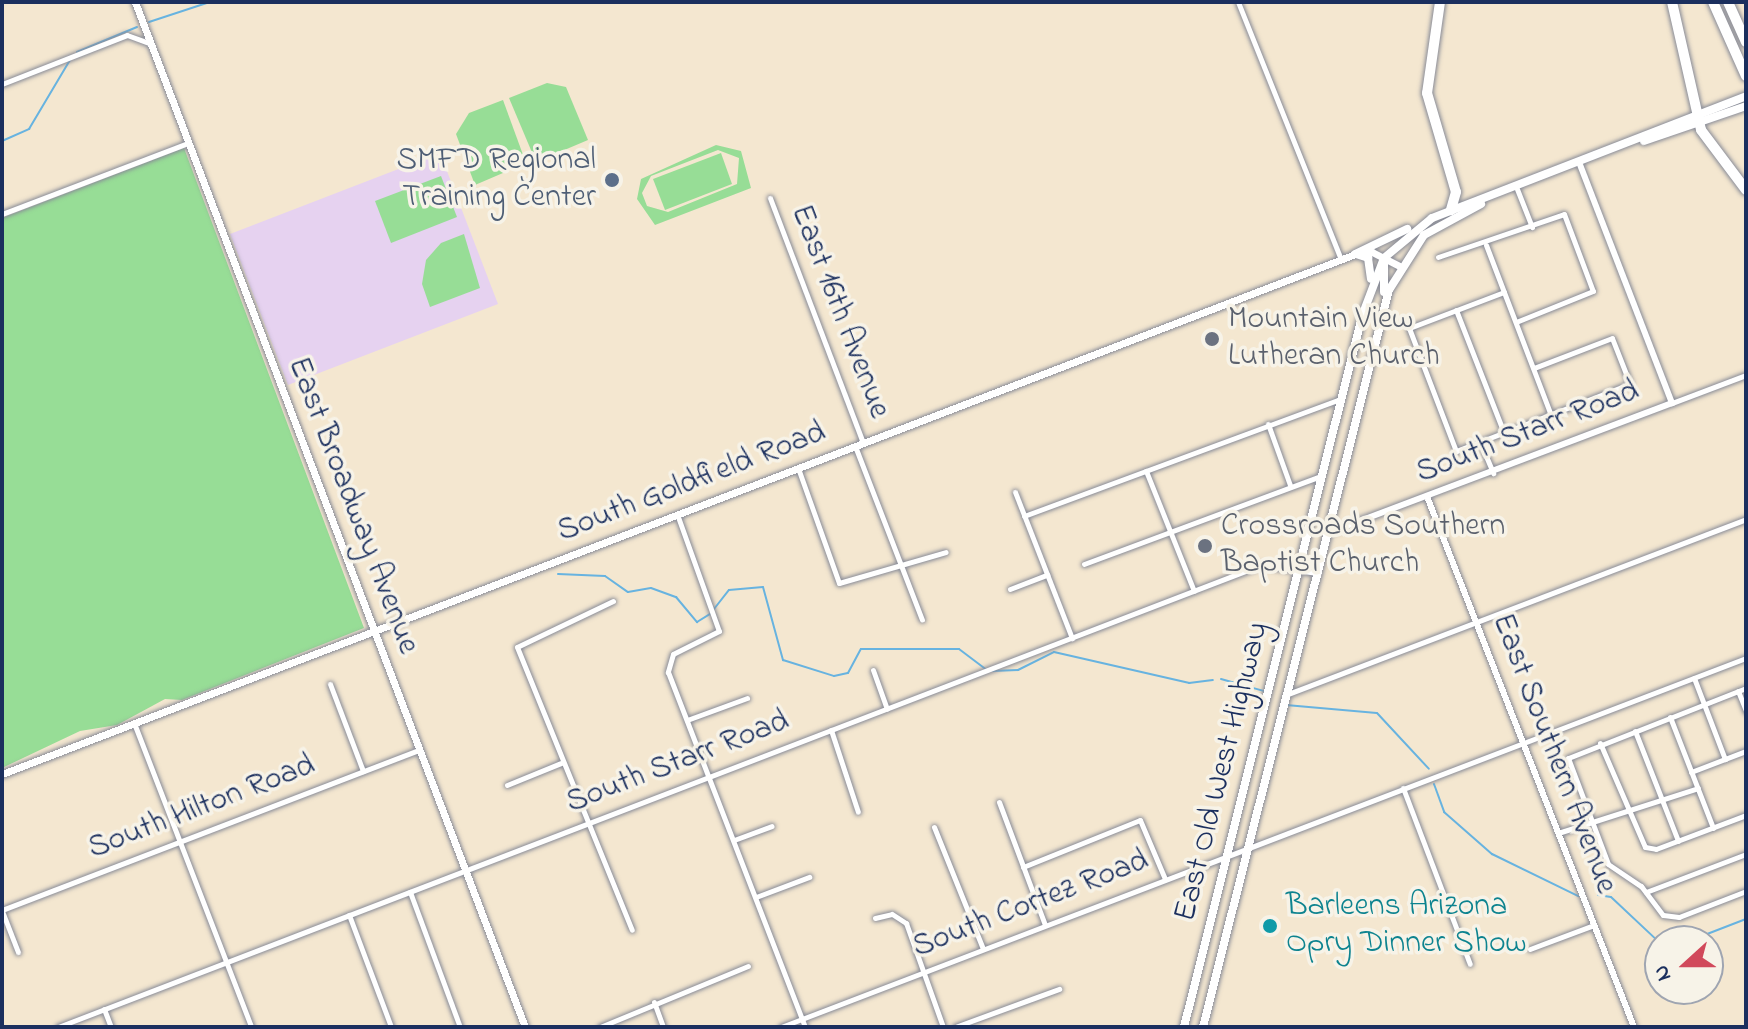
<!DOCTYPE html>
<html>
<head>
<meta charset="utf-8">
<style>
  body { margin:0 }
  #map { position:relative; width:1748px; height:1029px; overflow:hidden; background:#f4e7d0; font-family:"Indie Flower",sans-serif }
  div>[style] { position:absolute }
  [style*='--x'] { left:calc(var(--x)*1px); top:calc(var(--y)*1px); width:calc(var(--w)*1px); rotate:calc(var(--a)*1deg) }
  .built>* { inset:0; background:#e6d2f0 }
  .green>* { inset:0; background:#97dd96 }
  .stream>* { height:2px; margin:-1px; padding:0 1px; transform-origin:1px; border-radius:1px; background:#67b3e0 }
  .roads { filter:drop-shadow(0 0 2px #888b97) drop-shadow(0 0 2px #888b97) }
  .minor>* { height:5px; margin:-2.5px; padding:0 2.5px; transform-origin:2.5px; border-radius:2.5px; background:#fff }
  .tertiary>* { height:6px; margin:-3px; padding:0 3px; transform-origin:3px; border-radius:3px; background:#fff }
  .secondary>* { height:7px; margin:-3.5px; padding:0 3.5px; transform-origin:3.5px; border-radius:3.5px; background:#fff }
  .primary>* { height:8px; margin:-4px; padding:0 4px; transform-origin:4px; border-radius:4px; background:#fff }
  .motorway>* { height:10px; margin:-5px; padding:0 5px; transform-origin:5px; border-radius:5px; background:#fff }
  .dots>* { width:22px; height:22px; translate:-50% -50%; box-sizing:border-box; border:4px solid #f7f3e8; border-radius:50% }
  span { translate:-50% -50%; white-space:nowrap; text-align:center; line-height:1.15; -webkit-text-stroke:7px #f7f3e8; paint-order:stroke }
  .service-label { font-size:32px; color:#4e5e75 }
  .right { translate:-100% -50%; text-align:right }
  .street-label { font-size:32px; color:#1b2f5e }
  .worship-label { font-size:32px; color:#5b616d }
  .left { translate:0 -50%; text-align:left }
  .culture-label { font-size:32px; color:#0d838f }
  .frame { position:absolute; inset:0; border:4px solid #1b2f5e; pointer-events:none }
  .north { position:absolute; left:1644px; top:925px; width:80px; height:80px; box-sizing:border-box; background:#f7f3e8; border:2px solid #9fa5b1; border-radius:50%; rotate:249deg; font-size:22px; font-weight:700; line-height:32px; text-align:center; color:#1b2f5e }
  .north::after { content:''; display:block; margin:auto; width:28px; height:36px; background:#d1495b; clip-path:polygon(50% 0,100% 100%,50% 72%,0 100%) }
</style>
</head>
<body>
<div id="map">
  <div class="built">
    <i style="clip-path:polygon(440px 153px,498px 304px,288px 385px,230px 234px)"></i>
  </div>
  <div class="green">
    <i style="clip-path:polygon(547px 83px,566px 87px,588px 140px,536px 162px,509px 98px)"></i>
    <i style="clip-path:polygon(503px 100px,526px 163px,475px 185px,456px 134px,469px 113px)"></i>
    <i style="clip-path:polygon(evenodd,716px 145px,741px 151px,751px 188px,655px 225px,637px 199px,641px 179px,716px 145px,718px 150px,739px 158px,737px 184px,668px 212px,647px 206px,642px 193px,651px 176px,718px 150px)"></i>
    <i style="clip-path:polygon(184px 148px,364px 628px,182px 700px,165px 699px,117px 725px,80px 731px,2px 768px,2px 218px)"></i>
    <i style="clip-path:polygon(721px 153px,732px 184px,665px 210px,653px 179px)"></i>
    <i style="clip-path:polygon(441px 176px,457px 217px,391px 243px,375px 201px)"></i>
    <i style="clip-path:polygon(464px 234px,480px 288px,430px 307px,422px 284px,426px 260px,441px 243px)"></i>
  </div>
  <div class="stream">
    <i style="--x:149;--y:22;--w:64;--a:-18.2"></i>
    <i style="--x:77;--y:52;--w:65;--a:-22.6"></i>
    <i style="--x:2;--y:141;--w:30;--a:-24"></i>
    <i style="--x:29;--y:129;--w:80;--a:-59.3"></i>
    <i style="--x:558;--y:574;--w:47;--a:2.4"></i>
    <i style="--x:605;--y:576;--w:28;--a:35"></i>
    <i style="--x:628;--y:592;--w:23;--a:-10"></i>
    <i style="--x:651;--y:588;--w:27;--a:20"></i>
    <i style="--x:676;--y:597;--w:33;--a:50"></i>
    <i style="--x:697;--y:622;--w:15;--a:-32"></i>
    <i style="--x:714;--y:609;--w:24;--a:-52"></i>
    <i style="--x:729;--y:590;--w:34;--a:-5"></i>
    <i style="--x:763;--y:587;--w:76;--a:74.7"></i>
    <i style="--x:783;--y:660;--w:53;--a:17.4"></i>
    <i style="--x:834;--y:676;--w:14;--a:-12"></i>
    <i style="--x:848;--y:673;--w:27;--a:-62"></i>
    <i style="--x:861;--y:649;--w:98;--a:0"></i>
    <i style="--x:959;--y:649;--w:34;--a:37"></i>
    <i style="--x:992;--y:671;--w:26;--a:-2"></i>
    <i style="--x:1018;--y:670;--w:40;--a:-26.6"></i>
    <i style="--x:1054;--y:652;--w:139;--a:12.9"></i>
    <i style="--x:1189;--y:683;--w:24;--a:-7"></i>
    <i style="--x:1221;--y:679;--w:45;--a:15.6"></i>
    <i style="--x:1286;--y:705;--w:91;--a:5"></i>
    <i style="--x:1377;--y:713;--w:76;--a:47.1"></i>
    <i style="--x:1434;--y:784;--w:30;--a:70"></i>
    <i style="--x:1444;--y:812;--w:64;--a:41.2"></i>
    <i style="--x:1492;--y:854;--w:96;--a:26"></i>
    <i style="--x:1598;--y:895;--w:13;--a:9"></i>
    <i style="--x:1611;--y:897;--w:67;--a:43.2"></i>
    <i style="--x:1689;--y:941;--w:61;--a:-21.1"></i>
  </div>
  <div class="roads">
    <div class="minor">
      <i style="--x:1238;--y:2;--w:277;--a:68.2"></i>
      <i style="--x:2;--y:84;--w:134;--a:-21.4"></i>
      <i style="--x:127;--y:35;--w:23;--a:20"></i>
      <i style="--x:1517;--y:189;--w:41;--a:68.5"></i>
      <i style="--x:770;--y:198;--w:262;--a:69.2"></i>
      <i style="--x:2;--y:214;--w:199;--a:-20.9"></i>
      <i style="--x:1486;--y:245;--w:182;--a:69.1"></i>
      <i style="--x:1438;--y:257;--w:133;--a:-18.8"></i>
      <i style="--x:1564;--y:214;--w:82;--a:69.4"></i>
      <i style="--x:1593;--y:291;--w:83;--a:158.1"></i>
      <i style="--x:1504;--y:292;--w:102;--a:159.2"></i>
      <i style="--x:1409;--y:328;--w:132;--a:69.1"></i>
      <i style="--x:1456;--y:451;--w:186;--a:-21.1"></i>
      <i style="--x:1630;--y:384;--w:49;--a:-111.4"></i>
      <i style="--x:1612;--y:338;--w:84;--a:159"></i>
      <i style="--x:1456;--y:310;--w:132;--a:68.7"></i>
      <i style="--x:1672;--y:403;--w:79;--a:-20.7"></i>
      <i style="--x:1268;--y:424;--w:65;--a:70.2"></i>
      <i style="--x:1480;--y:442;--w:34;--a:67"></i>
      <i style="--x:855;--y:446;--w:186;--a:68.9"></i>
      <i style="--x:798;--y:468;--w:122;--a:70.4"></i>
      <i style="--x:839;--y:583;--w:111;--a:-16.2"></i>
      <i style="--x:1146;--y:471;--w:129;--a:68.2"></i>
      <i style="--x:1015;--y:492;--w:157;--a:68.7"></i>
      <i style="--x:677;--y:514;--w:124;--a:70.3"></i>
      <i style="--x:719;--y:631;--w:51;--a:153.4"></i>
      <i style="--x:673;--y:654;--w:19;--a:106"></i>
      <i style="--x:668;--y:672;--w:381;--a:68.9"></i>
      <i style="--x:1024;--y:516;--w:338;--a:-20.3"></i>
      <i style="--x:1084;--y:564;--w:253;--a:-20.4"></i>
      <i style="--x:1010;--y:589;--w:40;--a:-21"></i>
      <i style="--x:613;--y:601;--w:106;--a:154.4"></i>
      <i style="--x:517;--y:647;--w:305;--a:67.9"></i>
      <i style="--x:873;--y:670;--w:41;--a:70.3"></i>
      <i style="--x:1694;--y:678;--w:87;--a:69.1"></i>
      <i style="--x:330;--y:684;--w:93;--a:69.2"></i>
      <i style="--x:1746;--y:688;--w:191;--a:158.5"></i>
      <i style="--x:1568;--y:758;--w:113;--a:69.3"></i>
      <i style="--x:1608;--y:864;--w:40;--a:34"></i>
      <i style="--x:1641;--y:886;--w:36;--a:53"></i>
      <i style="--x:1663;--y:915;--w:16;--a:7"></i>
      <i style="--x:1679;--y:917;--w:72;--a:-21.2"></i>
      <i style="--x:1738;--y:691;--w:22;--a:68"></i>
      <i style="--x:1288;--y:694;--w:490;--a:-20.9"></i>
      <i style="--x:1670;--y:717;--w:119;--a:68.8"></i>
      <i style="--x:687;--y:720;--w:64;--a:-20.1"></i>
      <i style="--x:134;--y:723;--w:326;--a:68.9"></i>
      <i style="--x:831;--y:730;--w:86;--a:71.8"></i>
      <i style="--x:1635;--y:731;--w:118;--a:68.6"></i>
      <i style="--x:1600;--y:743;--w:113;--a:66.6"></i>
      <i style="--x:1645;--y:847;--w:11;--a:10"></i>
      <i style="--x:1656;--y:849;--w:96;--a:-20.7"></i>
      <i style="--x:1691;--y:772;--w:59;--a:-20.9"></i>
      <i style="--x:507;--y:785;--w:58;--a:-22.2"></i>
      <i style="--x:1403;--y:788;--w:188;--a:69.2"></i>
      <i style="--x:999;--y:802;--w:131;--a:69.5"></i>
      <i style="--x:934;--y:827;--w:131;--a:68.1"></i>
      <i style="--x:1558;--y:833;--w:147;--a:-17.8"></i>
      <i style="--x:734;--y:840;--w:40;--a:-20.2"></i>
      <i style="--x:1023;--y:867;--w:126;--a:-21.9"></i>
      <i style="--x:1140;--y:820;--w:64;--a:67"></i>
      <i style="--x:410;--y:892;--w:144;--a:69.7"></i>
      <i style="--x:1646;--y:892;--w:107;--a:-20.8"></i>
      <i style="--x:756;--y:897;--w:57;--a:-20.7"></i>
      <i style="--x:2;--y:910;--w:447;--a:-21"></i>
      <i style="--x:2;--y:911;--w:44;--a:68.7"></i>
      <i style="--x:349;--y:915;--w:120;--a:69.4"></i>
      <i style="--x:875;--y:918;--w:17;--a:-13"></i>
      <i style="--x:892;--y:914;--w:17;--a:33"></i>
      <i style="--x:906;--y:923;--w:110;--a:70.4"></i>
      <i style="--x:1530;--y:949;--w:68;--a:-20.6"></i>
      <i style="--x:654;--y:1002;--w:27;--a:70"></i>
      <i style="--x:104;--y:1009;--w:19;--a:69"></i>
      <i style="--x:58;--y:1027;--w:1289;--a:-21.01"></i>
      <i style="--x:1261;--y:565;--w:58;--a:8"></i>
      <i style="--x:600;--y:1027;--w:160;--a:-22.4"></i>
      <i style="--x:781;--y:1027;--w:1033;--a:-20.93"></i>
      <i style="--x:955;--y:1027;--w:111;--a:-20.1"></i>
    </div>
    <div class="tertiary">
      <i style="--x:1428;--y:499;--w:567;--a:68.69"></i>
      <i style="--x:1328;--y:533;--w:368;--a:-20.7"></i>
      <i style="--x:1672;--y:403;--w:255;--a:-111.1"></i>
    </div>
    <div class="secondary">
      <i style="--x:135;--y:2;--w:1097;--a:69.17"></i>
      <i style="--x:2;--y:774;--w:1449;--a:-21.02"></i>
      <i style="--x:1355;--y:254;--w:17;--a:-7"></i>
      <i style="--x:1372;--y:252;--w:30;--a:27"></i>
    </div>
    <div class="primary">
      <i style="--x:1644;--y:141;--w:108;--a:-18.9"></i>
      <i style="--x:1355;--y:254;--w:58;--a:-25.7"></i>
      <i style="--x:1356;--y:254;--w:13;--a:18"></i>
      <i style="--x:1368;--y:258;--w:21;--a:82"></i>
      <i style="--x:1384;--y:292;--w:34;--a:-90"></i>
      <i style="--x:1184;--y:1027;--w:733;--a:-75.94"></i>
      <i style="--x:1362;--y:316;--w:62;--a:-69.2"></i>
      <i style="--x:1384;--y:258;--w:62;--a:-39.8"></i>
      <i style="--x:1432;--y:218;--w:337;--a:-21.2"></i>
      <i style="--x:1203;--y:1027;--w:760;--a:-75.84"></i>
      <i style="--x:1389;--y:290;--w:65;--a:-57.5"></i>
      <i style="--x:1424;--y:235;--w:65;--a:-28.5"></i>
    </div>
    <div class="motorway">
      <i style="--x:1440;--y:2;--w:92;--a:98.1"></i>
      <i style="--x:1427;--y:93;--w:103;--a:73.7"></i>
      <i style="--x:1456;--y:192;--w:19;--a:106"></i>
      <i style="--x:1672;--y:2;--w:131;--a:77.2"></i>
      <i style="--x:1701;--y:130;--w:75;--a:53.1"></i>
      <i style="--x:1713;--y:2;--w:81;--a:66"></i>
      <i style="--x:1728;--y:2;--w:44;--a:65.8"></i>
    </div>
  </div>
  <div class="dots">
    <i style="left:612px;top:180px;background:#5c6f8a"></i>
    <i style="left:1212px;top:339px;background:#6b7280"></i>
    <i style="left:1205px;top:546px;background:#6b7280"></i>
    <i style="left:1270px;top:926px;background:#0f9aa8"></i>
  </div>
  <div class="service-label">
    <span class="right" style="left:596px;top:180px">SMFD Regional<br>Training Center</span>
  </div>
  <div class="street-label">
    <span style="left:839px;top:312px;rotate:69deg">East 16th Avenue</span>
    <span style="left:1528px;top:433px;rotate:-21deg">South Starr Road</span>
    <span style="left:692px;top:483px;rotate:-21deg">South Goldfield Road</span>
    <span style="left:352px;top:506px;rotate:69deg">East Broadway Avenue</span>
    <span style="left:1553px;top:754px;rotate:69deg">East Southern Avenue</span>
    <span style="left:678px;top:763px;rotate:-21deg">South Starr Road</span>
    <span style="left:1223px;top:772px;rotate:-76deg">East Old West Highway</span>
    <span style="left:202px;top:808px;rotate:-21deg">South Hilton Road</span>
    <span style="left:1031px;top:905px;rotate:-21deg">South Cortez Road</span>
  </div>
  <div class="worship-label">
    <span class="left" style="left:1228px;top:339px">Mountain View<br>Lutheran Church</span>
    <span class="left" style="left:1221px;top:546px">Crossroads Southern<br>Baptist Church</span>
  </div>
  <div class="culture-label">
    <span class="left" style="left:1286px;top:926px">Barleens Arizona<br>Opry Dinner Show</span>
  </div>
  <div class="frame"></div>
  <div class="north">N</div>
</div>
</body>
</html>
